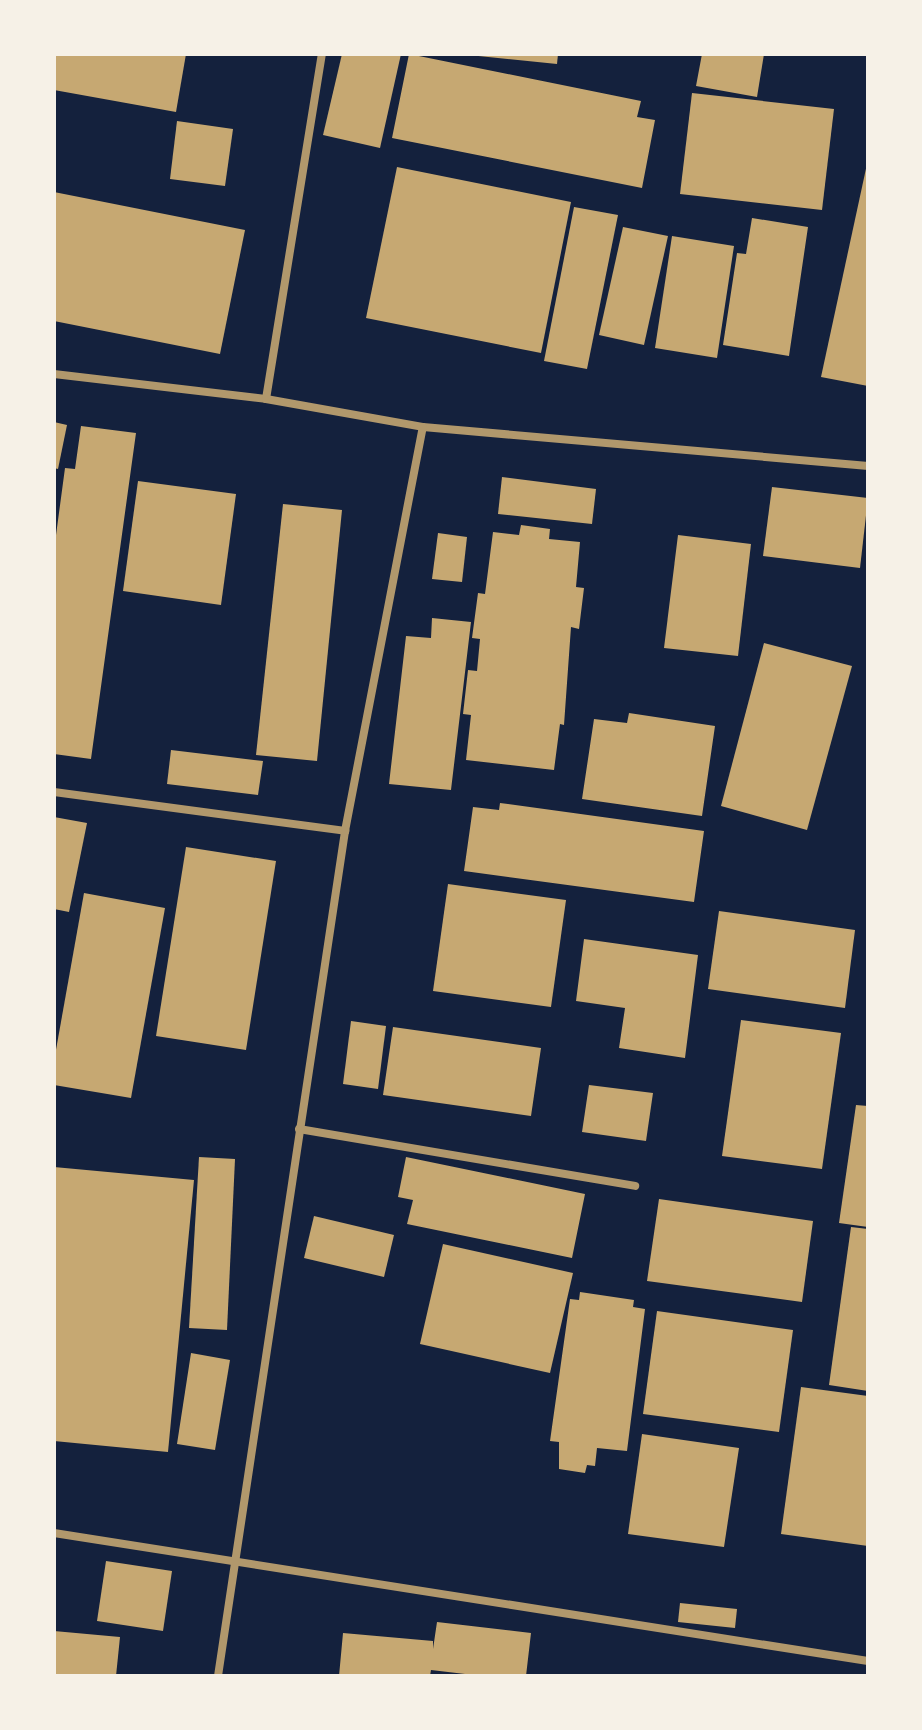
<!DOCTYPE html>
<html>
<head>
<meta charset="utf-8">
<style>
  body { margin:0 }
  #map { position:relative; width:922px; height:1730px; overflow:hidden; background:#14213d; font-family:Inter,sans-serif }
  div>[style] { position:absolute }
  [style*='--x'] { left:calc(var(--x)*1px); top:calc(var(--y)*1px); width:calc(var(--w)*1px); rotate:calc(var(--a)*1deg) }
  .building>* { inset:0; background:#c6a872 }
  .minor>* { height:8px; margin:-4px; padding:0 4px; transform-origin:4px; border-radius:4px; background:#b1986c }
  span { translate:-50% -50%; white-space:nowrap; text-align:center; line-height:1.15; -webkit-text-stroke:8px #f6f1e7; paint-order:stroke }
  .frame { position:absolute; inset:0; border:56px solid #f6f1e7; pointer-events:none }
</style>
</head>
<body>
<div id="map">
  <div class="building">
    <i style="clip-path:polygon(54px 54px,186px 54px,176px 112px,54px 90px)"></i>
    <i style="clip-path:polygon(342px 54px,401px 54px,380px 148px,323px 135px)"></i>
    <i style="clip-path:polygon(409px 54px,641px 101px,637px 117px,655px 120px,642px 188px,392px 138px)"></i>
    <i style="clip-path:polygon(459px 54px,558px 54px,557px 64px)"></i>
    <i style="clip-path:polygon(702px 54px,764px 54px,757px 97px,696px 86px)"></i>
    <i style="clip-path:polygon(692px 93px,834px 109px,822px 210px,680px 194px)"></i>
    <i style="clip-path:polygon(177px 121px,233px 129px,225px 186px,170px 179px)"></i>
    <i style="clip-path:polygon(867px 164px,868px 164px,868px 386px,821px 377px)"></i>
    <i style="clip-path:polygon(397px 167px,571px 202px,541px 353px,366px 318px)"></i>
    <i style="clip-path:polygon(54px 192px,245px 230px,220px 354px,54px 321px)"></i>
    <i style="clip-path:polygon(574px 207px,618px 215px,587px 369px,544px 361px)"></i>
    <i style="clip-path:polygon(752px 218px,808px 227px,789px 356px,723px 345px,737px 253px,746px 254px)"></i>
    <i style="clip-path:polygon(623px 227px,668px 236px,644px 345px,599px 335px)"></i>
    <i style="clip-path:polygon(672px 236px,734px 246px,717px 358px,655px 348px)"></i>
    <i style="clip-path:polygon(54px 422px,67px 425px,58px 469px,54px 468px)"></i>
    <i style="clip-path:polygon(81px 426px,136px 433px,91px 759px,54px 754px,54px 550px,65px 468px,75px 469px)"></i>
    <i style="clip-path:polygon(502px 477px,596px 489px,592px 524px,498px 514px)"></i>
    <i style="clip-path:polygon(138px 481px,236px 494px,221px 605px,123px 591px)"></i>
    <i style="clip-path:polygon(772px 487px,868px 498px,860px 568px,763px 556px)"></i>
    <i style="clip-path:polygon(283px 504px,342px 510px,317px 761px,256px 755px)"></i>
    <i style="clip-path:polygon(521px 525px,550px 529px,549px 539px,580px 542px,576px 587px,584px 588px,579px 629px,571px 627px,564px 725px,560px 724px,554px 770px,466px 760px,471px 715px,463px 714px,468px 670px,477px 671px,480px 639px,472px 638px,478px 593px,485px 594px,493px 532px,519px 535px)"></i>
    <i style="clip-path:polygon(438px 533px,467px 537px,462px 582px,432px 579px)"></i>
    <i style="clip-path:polygon(678px 535px,751px 544px,738px 656px,664px 648px)"></i>
    <i style="clip-path:polygon(432px 618px,471px 622px,451px 790px,389px 784px,406px 636px,431px 638px)"></i>
    <i style="clip-path:polygon(764px 643px,852px 666px,807px 830px,721px 806px)"></i>
    <i style="clip-path:polygon(629px 713px,715px 726px,702px 816px,582px 799px,594px 719px,627px 723px)"></i>
    <i style="clip-path:polygon(171px 750px,263px 761px,258px 795px,167px 784px)"></i>
    <i style="clip-path:polygon(500px 803px,704px 831px,694px 902px,464px 871px,473px 807px,499px 810px)"></i>
    <i style="clip-path:polygon(54px 817px,87px 823px,69px 912px,54px 909px)"></i>
    <i style="clip-path:polygon(186px 847px,276px 861px,246px 1050px,156px 1036px)"></i>
    <i style="clip-path:polygon(448px 884px,566px 900px,551px 1007px,433px 991px)"></i>
    <i style="clip-path:polygon(84px 893px,165px 908px,131px 1098px,54px 1085px,54px 1061px)"></i>
    <i style="clip-path:polygon(719px 911px,855px 930px,845px 1008px,708px 989px)"></i>
    <i style="clip-path:polygon(584px 939px,698px 955px,685px 1058px,619px 1048px,625px 1008px,576px 1001px)"></i>
    <i style="clip-path:polygon(741px 1020px,841px 1033px,822px 1169px,722px 1156px)"></i>
    <i style="clip-path:polygon(351px 1021px,386px 1026px,378px 1089px,343px 1084px)"></i>
    <i style="clip-path:polygon(393px 1027px,541px 1048px,531px 1116px,383px 1095px)"></i>
    <i style="clip-path:polygon(589px 1085px,653px 1093px,646px 1141px,582px 1132px)"></i>
    <i style="clip-path:polygon(856px 1105px,868px 1106px,868px 1227px,839px 1223px)"></i>
    <i style="clip-path:polygon(199px 1157px,235px 1159px,227px 1330px,189px 1328px)"></i>
    <i style="clip-path:polygon(406px 1157px,585px 1194px,572px 1258px,407px 1224px,413px 1200px,398px 1197px)"></i>
    <i style="clip-path:polygon(54px 1167px,194px 1180px,168px 1452px,54px 1441px)"></i>
    <i style="clip-path:polygon(659px 1199px,813px 1221px,802px 1302px,647px 1281px)"></i>
    <i style="clip-path:polygon(314px 1216px,394px 1235px,384px 1277px,304px 1258px)"></i>
    <i style="clip-path:polygon(851px 1227px,868px 1229px,868px 1391px,829px 1385px)"></i>
    <i style="clip-path:polygon(443px 1244px,573px 1273px,550px 1373px,420px 1344px)"></i>
    <i style="clip-path:polygon(580px 1292px,634px 1300px,633px 1307px,645px 1309px,627px 1451px,597px 1448px,595px 1466px,587px 1465px,585px 1473px,559px 1469px,559px 1442px,550px 1441px,570px 1299px,579px 1300px)"></i>
    <i style="clip-path:polygon(657px 1311px,793px 1330px,779px 1432px,643px 1414px)"></i>
    <i style="clip-path:polygon(191px 1353px,230px 1360px,215px 1450px,177px 1444px)"></i>
    <i style="clip-path:polygon(801px 1387px,868px 1396px,868px 1546px,781px 1534px)"></i>
    <i style="clip-path:polygon(642px 1434px,739px 1448px,724px 1547px,628px 1534px)"></i>
    <i style="clip-path:polygon(106px 1561px,172px 1571px,163px 1631px,97px 1621px)"></i>
    <i style="clip-path:polygon(680px 1603px,737px 1609px,735px 1628px,678px 1622px)"></i>
    <i style="clip-path:polygon(437px 1622px,531px 1633px,526px 1676px,482px 1676px,431px 1670px,430px 1676px,339px 1676px,343px 1633px,433px 1641px,433px 1649px)"></i>
    <i style="clip-path:polygon(54px 1631px,120px 1637px,116px 1676px,54px 1676px)"></i>
  </div>
  <div class="minor">
    <i style="--x:54;--y:374;--w:213;--a:6.7"></i>
    <i style="--x:266;--y:399;--w:159;--a:10.1"></i>
    <i style="--x:423;--y:427;--w:447;--a:5"></i>
    <i style="--x:266;--y:399;--w:350;--a:-80.8"></i>
    <i style="--x:54;--y:792;--w:294;--a:7.6"></i>
    <i style="--x:299;--y:1129;--w:341;--a:9.6"></i>
    <i style="--x:54;--y:1533;--w:824;--a:8.94"></i>
    <i style="--x:218;--y:1676;--w:854;--a:-81.45"></i>
    <i style="--x:345;--y:831;--w:411;--a:-79.1"></i>
  </div>
  <div class="frame"></div>
</div>
</body>
</html>
